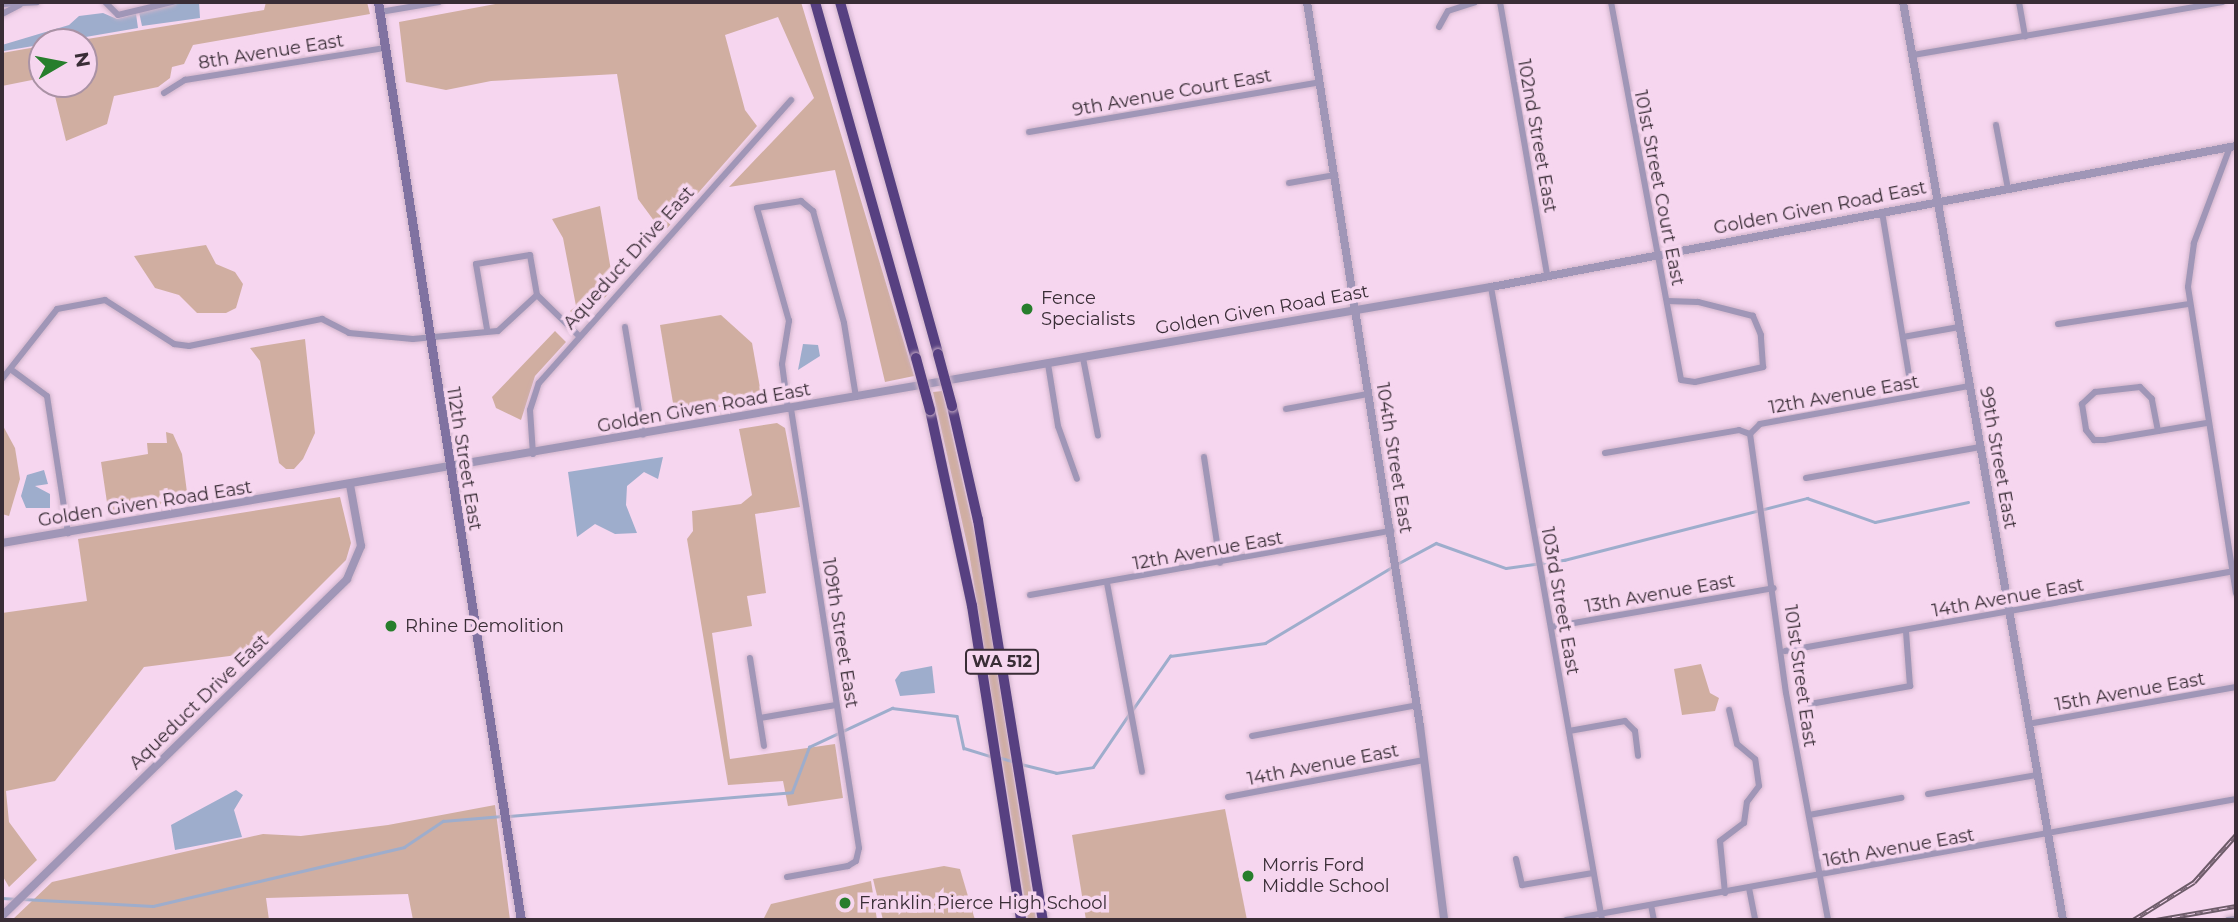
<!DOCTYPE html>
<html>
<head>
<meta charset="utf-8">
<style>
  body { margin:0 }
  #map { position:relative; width:2238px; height:922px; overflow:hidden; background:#f6d6ef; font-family:Montserrat,sans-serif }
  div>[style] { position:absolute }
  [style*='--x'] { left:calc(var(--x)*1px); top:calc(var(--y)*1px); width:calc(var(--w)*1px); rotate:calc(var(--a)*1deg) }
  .green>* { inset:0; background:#d0aea1 }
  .water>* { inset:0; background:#9eadcc }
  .stream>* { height:2.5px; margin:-1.25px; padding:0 1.25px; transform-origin:1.25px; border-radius:1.25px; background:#9eadcc }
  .roads { filter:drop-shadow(0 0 2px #d0b4ca) drop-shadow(0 0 2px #d0b4ca) }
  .minor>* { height:6px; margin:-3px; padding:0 3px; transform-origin:3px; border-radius:3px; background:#a096b7 }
  .tertiary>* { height:8px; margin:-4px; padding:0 4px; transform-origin:4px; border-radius:4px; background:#a096b7 }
  .secondary>* { height:9px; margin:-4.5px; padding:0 4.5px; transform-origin:4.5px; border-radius:4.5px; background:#8072a1 }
  .motorway>* { height:10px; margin:-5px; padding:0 5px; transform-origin:5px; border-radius:5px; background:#574081 }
  .rail>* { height:5px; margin-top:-2.5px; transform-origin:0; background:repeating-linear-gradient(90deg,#f6d6ef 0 8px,#6d5b69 0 16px); box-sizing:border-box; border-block:2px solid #6d5b69 }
  .bridges { filter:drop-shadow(0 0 2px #d0b4ca) drop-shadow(0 0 2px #d0b4ca) }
  .motorway-bridge>* { height:10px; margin:-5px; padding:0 5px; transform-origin:5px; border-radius:5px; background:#574081 }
  .dots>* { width:19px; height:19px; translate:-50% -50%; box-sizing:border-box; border:4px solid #f6d6ef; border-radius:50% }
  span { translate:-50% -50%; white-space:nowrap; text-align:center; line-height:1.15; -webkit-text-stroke:7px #f6d6ef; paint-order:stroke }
  .shield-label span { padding:2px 5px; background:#f6d6ef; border:2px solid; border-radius:5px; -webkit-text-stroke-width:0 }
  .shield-label { font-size:16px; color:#392d36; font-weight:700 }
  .street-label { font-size:18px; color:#392d36 }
  .poi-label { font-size:18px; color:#392d36 }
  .left { translate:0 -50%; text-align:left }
  .frame { position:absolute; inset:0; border:4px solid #392d36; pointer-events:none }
  .north { position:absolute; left:28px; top:28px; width:70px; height:70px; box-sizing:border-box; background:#f6d6ef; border:2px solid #aa92a5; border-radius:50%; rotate:80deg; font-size:19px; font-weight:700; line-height:28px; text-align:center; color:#392d36 }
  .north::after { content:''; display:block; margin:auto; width:24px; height:32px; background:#277e2c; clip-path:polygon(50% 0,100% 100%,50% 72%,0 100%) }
</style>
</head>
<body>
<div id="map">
  <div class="green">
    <i style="clip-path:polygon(266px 2px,367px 2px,370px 14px,193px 45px,184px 64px,172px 67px,170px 78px,158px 87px,114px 96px,107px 124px,66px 141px,52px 84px,84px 84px,84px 42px,69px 42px,264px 10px)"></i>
    <i style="clip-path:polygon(506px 2px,801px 2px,914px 376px,885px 382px,835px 170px,729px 187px,814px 98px,778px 17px,725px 35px,745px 110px,757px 126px,663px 233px,638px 199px,617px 74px,491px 81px,446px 90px,406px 82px,399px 22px)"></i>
    <i style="clip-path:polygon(42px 46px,42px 78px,2px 86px,2px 53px)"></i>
    <i style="clip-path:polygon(600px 206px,614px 288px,582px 322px,570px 311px,576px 306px,563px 238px,552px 219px)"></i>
    <i style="clip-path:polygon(206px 245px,216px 264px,235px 272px,243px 284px,236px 308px,226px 313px,197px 313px,179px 295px,155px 288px,134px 256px)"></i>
    <i style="clip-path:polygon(721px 315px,752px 343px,762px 399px,675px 415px,660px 325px)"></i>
    <i style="clip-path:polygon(555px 331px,566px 342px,535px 376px,521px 420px,496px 408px,492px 397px)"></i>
    <i style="clip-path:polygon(305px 339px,315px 433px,303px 459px,294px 469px,286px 469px,279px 463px,260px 361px,250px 348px)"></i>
    <i style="clip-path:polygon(942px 391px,977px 545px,1036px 920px,1028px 920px,969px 553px,933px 392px)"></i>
    <i style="clip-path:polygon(777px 423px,785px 428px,800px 507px,755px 514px,766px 593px,747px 596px,752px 626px,712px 633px,730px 759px,835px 744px,843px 798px,788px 806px,783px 781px,728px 785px,687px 539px,693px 531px,692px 511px,741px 504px,752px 495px,739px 429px)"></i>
    <i style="clip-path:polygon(2px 424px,15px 448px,20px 479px,9px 516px,2px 514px)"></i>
    <i style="clip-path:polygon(166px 432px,173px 434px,182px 454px,188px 500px,109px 516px,101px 462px,148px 454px,147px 443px,167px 443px)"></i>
    <i style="clip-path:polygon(340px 497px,351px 543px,346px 560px,253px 653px,144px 667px,55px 781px,6px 791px,9px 822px,37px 860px,9px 887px,2px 875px,2px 613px,87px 601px,78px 539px)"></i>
    <i style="clip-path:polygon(1701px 664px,1710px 693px,1719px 698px,1715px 711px,1682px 715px,1674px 669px)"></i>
    <i style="clip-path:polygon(495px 805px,510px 920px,413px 920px,408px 894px,266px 898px,269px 920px,12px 920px,52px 882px,263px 834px,301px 836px,388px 825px)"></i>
    <i style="clip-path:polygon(1225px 809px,1247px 920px,1086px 920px,1072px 835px)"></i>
    <i style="clip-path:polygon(944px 866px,960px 869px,975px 920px,883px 920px,873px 879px)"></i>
    <i style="clip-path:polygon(871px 881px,877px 920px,763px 920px,771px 904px)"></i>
  </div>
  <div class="water">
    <i style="clip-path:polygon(183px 2px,199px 2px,200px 18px,142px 26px,139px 12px)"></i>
    <i style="clip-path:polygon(103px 13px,117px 19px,136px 14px,138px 28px,4px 51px,2px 45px,69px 25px,79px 16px)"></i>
    <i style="clip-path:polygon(803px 344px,818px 345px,820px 356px,798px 370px)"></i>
    <i style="clip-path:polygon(663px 457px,658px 479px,644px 472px,627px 486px,626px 505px,637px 533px,615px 534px,595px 524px,577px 537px,568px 472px)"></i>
    <i style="clip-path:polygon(44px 470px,48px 484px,35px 486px,50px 494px,50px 508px,26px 508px,21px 496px,27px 475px)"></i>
    <i style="clip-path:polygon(932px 666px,935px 693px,900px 696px,895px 680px,901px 672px)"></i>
    <i style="clip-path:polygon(236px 790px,243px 795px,234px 810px,242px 837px,175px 850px,171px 825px)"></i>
  </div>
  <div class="stream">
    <i style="--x:1397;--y:564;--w:44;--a:-28.3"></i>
    <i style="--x:1436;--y:543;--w:74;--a:19.7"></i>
    <i style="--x:1506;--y:568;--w:59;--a:-7.9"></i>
    <i style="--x:1564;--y:560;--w:251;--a:-14.3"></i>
    <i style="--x:1807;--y:498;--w:72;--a:19.4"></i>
    <i style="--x:1875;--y:522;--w:95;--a:-12.1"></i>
    <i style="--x:1133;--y:709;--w:65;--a:-55.1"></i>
    <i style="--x:1170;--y:656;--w:96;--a:-7.8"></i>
    <i style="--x:1265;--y:643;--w:148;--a:-30.9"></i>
    <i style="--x:998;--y:757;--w:18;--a:16"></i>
    <i style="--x:1021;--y:764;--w:36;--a:14"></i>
    <i style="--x:1056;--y:773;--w:37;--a:-9"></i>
    <i style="--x:1093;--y:767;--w:64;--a:-55.8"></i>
    <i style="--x:509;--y:816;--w:284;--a:-4.8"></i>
    <i style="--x:792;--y:792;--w:48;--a:-69.3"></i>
    <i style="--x:809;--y:747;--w:92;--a:-25.2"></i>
    <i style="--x:892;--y:708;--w:65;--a:7"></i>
    <i style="--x:957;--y:716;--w:33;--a:78"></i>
    <i style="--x:964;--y:748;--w:28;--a:17"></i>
    <i style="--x:2;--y:898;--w:15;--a:4"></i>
    <i style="--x:23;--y:899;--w:130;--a:3.1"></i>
    <i style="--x:153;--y:906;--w:258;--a:-13.2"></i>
    <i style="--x:404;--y:847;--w:47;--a:-33.7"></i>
    <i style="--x:443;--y:821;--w:59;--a:-4.8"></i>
  </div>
  <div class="roads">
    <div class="minor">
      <i style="--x:105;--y:2;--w:18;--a:45"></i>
      <i style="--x:118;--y:15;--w:56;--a:-13.5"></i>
      <i style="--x:1500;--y:2;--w:277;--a:80.2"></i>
      <i style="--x:1611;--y:2;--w:384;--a:79.5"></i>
      <i style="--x:1681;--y:380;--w:14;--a:8"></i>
      <i style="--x:1695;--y:382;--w:70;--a:-12.4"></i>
      <i style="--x:1763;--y:367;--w:32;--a:-94"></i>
      <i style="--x:1761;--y:335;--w:21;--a:-113"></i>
      <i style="--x:1753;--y:316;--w:57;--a:-165.7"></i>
      <i style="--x:1698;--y:302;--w:31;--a:-178"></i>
      <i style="--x:2019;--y:2;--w:35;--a:80"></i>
      <i style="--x:2;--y:4;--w:35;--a:-3"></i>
      <i style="--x:380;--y:12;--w:60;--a:-9.6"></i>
      <i style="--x:2;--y:14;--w:20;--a:-27"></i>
      <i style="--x:1439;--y:27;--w:18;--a:-61"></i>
      <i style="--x:1448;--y:11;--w:28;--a:-18"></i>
      <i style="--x:1913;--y:55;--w:314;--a:-9.7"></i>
      <i style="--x:164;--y:93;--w:25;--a:-32"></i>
      <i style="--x:185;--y:80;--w:203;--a:-9.1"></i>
      <i style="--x:1996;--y:125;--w:65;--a:79.4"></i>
      <i style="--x:1029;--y:132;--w:295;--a:-9.7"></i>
      <i style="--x:2230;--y:147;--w:103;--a:110.6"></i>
      <i style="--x:2194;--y:243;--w:44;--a:97.8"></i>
      <i style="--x:2188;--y:287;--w:310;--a:81.1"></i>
      <i style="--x:1289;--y:183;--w:47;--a:-9.9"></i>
      <i style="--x:1882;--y:212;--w:172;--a:80.6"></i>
      <i style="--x:1491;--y:287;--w:643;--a:80.05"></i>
      <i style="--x:537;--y:295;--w:59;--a:44.3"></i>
      <i style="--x:2058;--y:324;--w:133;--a:-8.7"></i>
      <i style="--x:625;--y:327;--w:109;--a:80.5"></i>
      <i style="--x:487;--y:329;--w:66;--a:-99.6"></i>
      <i style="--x:476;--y:264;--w:55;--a:-9.5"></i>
      <i style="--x:530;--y:255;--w:41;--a:80.1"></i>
      <i style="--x:1903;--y:337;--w:57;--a:-10.1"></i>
      <i style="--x:1083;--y:358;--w:79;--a:79.1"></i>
      <i style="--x:1048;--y:364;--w:63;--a:80.8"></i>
      <i style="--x:1058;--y:426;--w:56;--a:70.3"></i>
      <i style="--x:13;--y:371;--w:42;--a:36.3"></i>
      <i style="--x:47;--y:396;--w:139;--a:81.3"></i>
      <i style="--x:2;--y:379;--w:89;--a:-51.8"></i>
      <i style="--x:57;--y:309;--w:49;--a:-10.6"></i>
      <i style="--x:105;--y:300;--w:82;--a:32.5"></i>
      <i style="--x:174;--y:344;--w:15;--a:8"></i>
      <i style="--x:189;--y:346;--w:136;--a:-11.5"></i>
      <i style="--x:322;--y:319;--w:30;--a:27"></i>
      <i style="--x:349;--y:333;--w:64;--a:5.4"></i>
      <i style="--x:413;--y:339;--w:85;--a:-5.4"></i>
      <i style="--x:498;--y:331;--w:53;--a:-42.7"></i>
      <i style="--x:788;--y:409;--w:45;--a:-97.6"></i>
      <i style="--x:782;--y:364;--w:44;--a:-80.8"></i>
      <i style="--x:789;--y:321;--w:117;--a:-105.8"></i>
      <i style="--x:757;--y:208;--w:45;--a:-9"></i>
      <i style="--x:801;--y:201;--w:16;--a:40"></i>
      <i style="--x:813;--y:211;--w:116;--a:74.5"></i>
      <i style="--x:844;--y:323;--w:75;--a:80.8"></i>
      <i style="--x:1286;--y:409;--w:83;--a:-10.4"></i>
      <i style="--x:2158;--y:431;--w:33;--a:-101"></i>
      <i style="--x:2152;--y:399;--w:17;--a:-135"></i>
      <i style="--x:2140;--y:387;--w:45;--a:173.7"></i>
      <i style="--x:2095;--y:392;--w:18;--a:137"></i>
      <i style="--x:2082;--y:404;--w:26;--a:81"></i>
      <i style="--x:2086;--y:430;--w:13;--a:51"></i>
      <i style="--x:2094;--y:440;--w:10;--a:0"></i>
      <i style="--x:2104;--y:440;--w:104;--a:-9.4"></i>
      <i style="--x:1750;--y:434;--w:261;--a:82.1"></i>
      <i style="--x:1786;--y:693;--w:231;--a:79.5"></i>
      <i style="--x:1750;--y:434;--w:14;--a:-45"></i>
      <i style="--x:1760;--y:424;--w:213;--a:-10.3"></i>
      <i style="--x:1605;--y:453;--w:136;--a:-9.7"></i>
      <i style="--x:1739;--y:430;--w:12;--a:20"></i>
      <i style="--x:533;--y:454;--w:44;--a:-93.9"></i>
      <i style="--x:530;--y:410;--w:28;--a:-72"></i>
      <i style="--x:539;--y:383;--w:379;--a:-48.3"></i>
      <i style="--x:1204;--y:457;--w:107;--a:81.4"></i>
      <i style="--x:1806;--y:478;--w:177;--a:-10.1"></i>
      <i style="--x:1107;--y:583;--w:192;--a:79.5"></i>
      <i style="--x:1030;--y:595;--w:367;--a:-10.1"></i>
      <i style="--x:1551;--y:627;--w:226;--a:-9.9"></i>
      <i style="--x:1785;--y:651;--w:458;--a:-10.1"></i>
      <i style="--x:750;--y:658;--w:89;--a:81"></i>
      <i style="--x:1810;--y:704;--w:102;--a:-10.2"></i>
      <i style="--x:1910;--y:686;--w:55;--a:-94.2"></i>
      <i style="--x:760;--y:718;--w:77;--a:-9.7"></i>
      <i style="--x:2028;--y:724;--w:211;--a:-10.1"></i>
      <i style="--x:1569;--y:731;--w:57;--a:-10.1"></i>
      <i style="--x:1625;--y:721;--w:14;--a:45"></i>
      <i style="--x:1635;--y:731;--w:25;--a:83"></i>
      <i style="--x:1252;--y:736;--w:168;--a:-10.6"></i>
      <i style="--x:1928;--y:794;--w:111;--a:-9.9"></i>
      <i style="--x:1228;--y:797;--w:198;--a:-10.7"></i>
      <i style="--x:1809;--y:815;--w:94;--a:-10.5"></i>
      <i style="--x:1516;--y:859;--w:27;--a:77"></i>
      <i style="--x:1522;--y:885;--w:72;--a:-9.6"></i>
      <i style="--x:787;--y:877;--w:62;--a:-10.2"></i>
      <i style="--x:848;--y:866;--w:9;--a:-32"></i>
      <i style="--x:856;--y:861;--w:13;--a:-77"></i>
      <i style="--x:859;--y:848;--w:444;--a:-98.8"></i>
      <i style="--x:1749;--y:888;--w:33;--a:79"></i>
      <i style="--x:1725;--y:893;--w:52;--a:-95.5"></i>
      <i style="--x:1720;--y:841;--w:30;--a:-37"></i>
      <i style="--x:1744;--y:823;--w:21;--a:-82"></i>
      <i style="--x:1747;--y:802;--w:20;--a:-53"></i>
      <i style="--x:1759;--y:786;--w:27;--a:-98"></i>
      <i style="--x:1755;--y:759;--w:23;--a:-140"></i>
      <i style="--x:1737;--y:744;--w:35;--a:-103"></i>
      <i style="--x:1651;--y:905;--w:15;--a:79"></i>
      <i style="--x:1566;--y:920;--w:681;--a:-10.24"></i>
      <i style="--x:2228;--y:920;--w:8;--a:-7"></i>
    </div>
    <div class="tertiary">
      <i style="--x:1307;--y:2;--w:733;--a:81.13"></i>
      <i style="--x:1420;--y:726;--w:195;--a:82.9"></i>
      <i style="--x:1903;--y:2;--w:932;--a:80.11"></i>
      <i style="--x:2;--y:543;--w:1511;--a:-9.76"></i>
      <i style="--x:1491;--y:287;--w:758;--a:-10.72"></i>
      <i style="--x:2;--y:916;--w:482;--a:-44.3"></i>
      <i style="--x:347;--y:579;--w:36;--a:-67"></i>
      <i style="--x:361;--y:546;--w:62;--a:-100.2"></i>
    </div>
    <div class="secondary">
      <i style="--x:378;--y:2;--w:929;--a:81.15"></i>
    </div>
    <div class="motorway">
      <i style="--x:815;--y:2;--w:370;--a:74.2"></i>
      <i style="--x:840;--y:2;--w:365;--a:74.4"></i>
      <i style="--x:952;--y:406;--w:117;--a:77.2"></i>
      <i style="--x:978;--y:520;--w:405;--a:80.8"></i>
      <i style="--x:930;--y:410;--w:200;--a:77.9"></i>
      <i style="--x:972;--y:606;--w:318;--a:81.1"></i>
    </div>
  </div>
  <div class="rail">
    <i style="--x:2133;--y:920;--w:72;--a:-31.9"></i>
    <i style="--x:2194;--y:882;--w:63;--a:-48.2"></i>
    <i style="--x:2156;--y:920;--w:80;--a:-10"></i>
  </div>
  <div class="bridges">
    <div class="motorway-bridge">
      <i style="--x:938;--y:354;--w:54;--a:74.9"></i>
      <i style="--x:916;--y:358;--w:54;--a:74.9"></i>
    </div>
  </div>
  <div class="dots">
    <i style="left:1027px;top:309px;background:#277e2c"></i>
    <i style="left:391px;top:626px;background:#277e2c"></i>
    <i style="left:1248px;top:876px;background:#277e2c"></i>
    <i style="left:845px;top:903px;background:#277e2c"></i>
  </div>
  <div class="shield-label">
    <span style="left:1002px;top:662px">WA 512</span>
  </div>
  <div class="street-label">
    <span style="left:271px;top:52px;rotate:-9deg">8th Avenue East</span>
    <span style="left:1172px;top:93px;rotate:-10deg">9th Avenue Court East</span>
    <span style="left:1537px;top:136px;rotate:80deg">102nd Street East</span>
    <span style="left:1659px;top:188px;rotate:79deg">101st Street Court East</span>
    <span style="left:1820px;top:208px;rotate:-11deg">Golden Given Road East</span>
    <span style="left:629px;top:258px;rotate:-48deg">Aqueduct Drive East</span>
    <span style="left:1262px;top:310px;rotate:-10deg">Golden Given Road East</span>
    <span style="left:1844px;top:395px;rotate:-10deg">12th Avenue East</span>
    <span style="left:704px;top:408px;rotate:-10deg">Golden Given Road East</span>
    <span style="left:1394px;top:458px;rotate:81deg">104th Street East</span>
    <span style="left:1998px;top:458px;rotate:80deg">99th Street East</span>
    <span style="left:464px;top:459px;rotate:81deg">112th Street East</span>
    <span style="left:145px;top:504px;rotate:-9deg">Golden Given Road East</span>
    <span style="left:1208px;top:551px;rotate:-10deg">12th Avenue East</span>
    <span style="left:1660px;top:594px;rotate:-10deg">13th Avenue East</span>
    <span style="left:2008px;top:598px;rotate:-10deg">14th Avenue East</span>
    <span style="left:1560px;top:601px;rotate:80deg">103rd Street East</span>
    <span style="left:840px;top:633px;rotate:81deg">109th Street East</span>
    <span style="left:1800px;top:676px;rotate:82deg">101st Street East</span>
    <span style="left:2130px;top:692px;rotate:-10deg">15th Avenue East</span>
    <span style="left:199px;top:702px;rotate:-44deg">Aqueduct Drive East</span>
    <span style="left:1323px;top:765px;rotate:-11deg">14th Avenue East</span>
    <span style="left:1899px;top:848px;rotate:-10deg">16th Avenue East</span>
  </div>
  <div class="poi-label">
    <span class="left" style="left:1041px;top:309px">Fence<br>Specialists</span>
    <span class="left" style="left:405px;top:626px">Rhine Demolition</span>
    <span class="left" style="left:1262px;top:876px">Morris Ford<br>Middle School</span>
    <span class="left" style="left:859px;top:903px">Franklin Pierce High School</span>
  </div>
  <div class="frame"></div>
  <div class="north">N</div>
</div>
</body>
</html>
